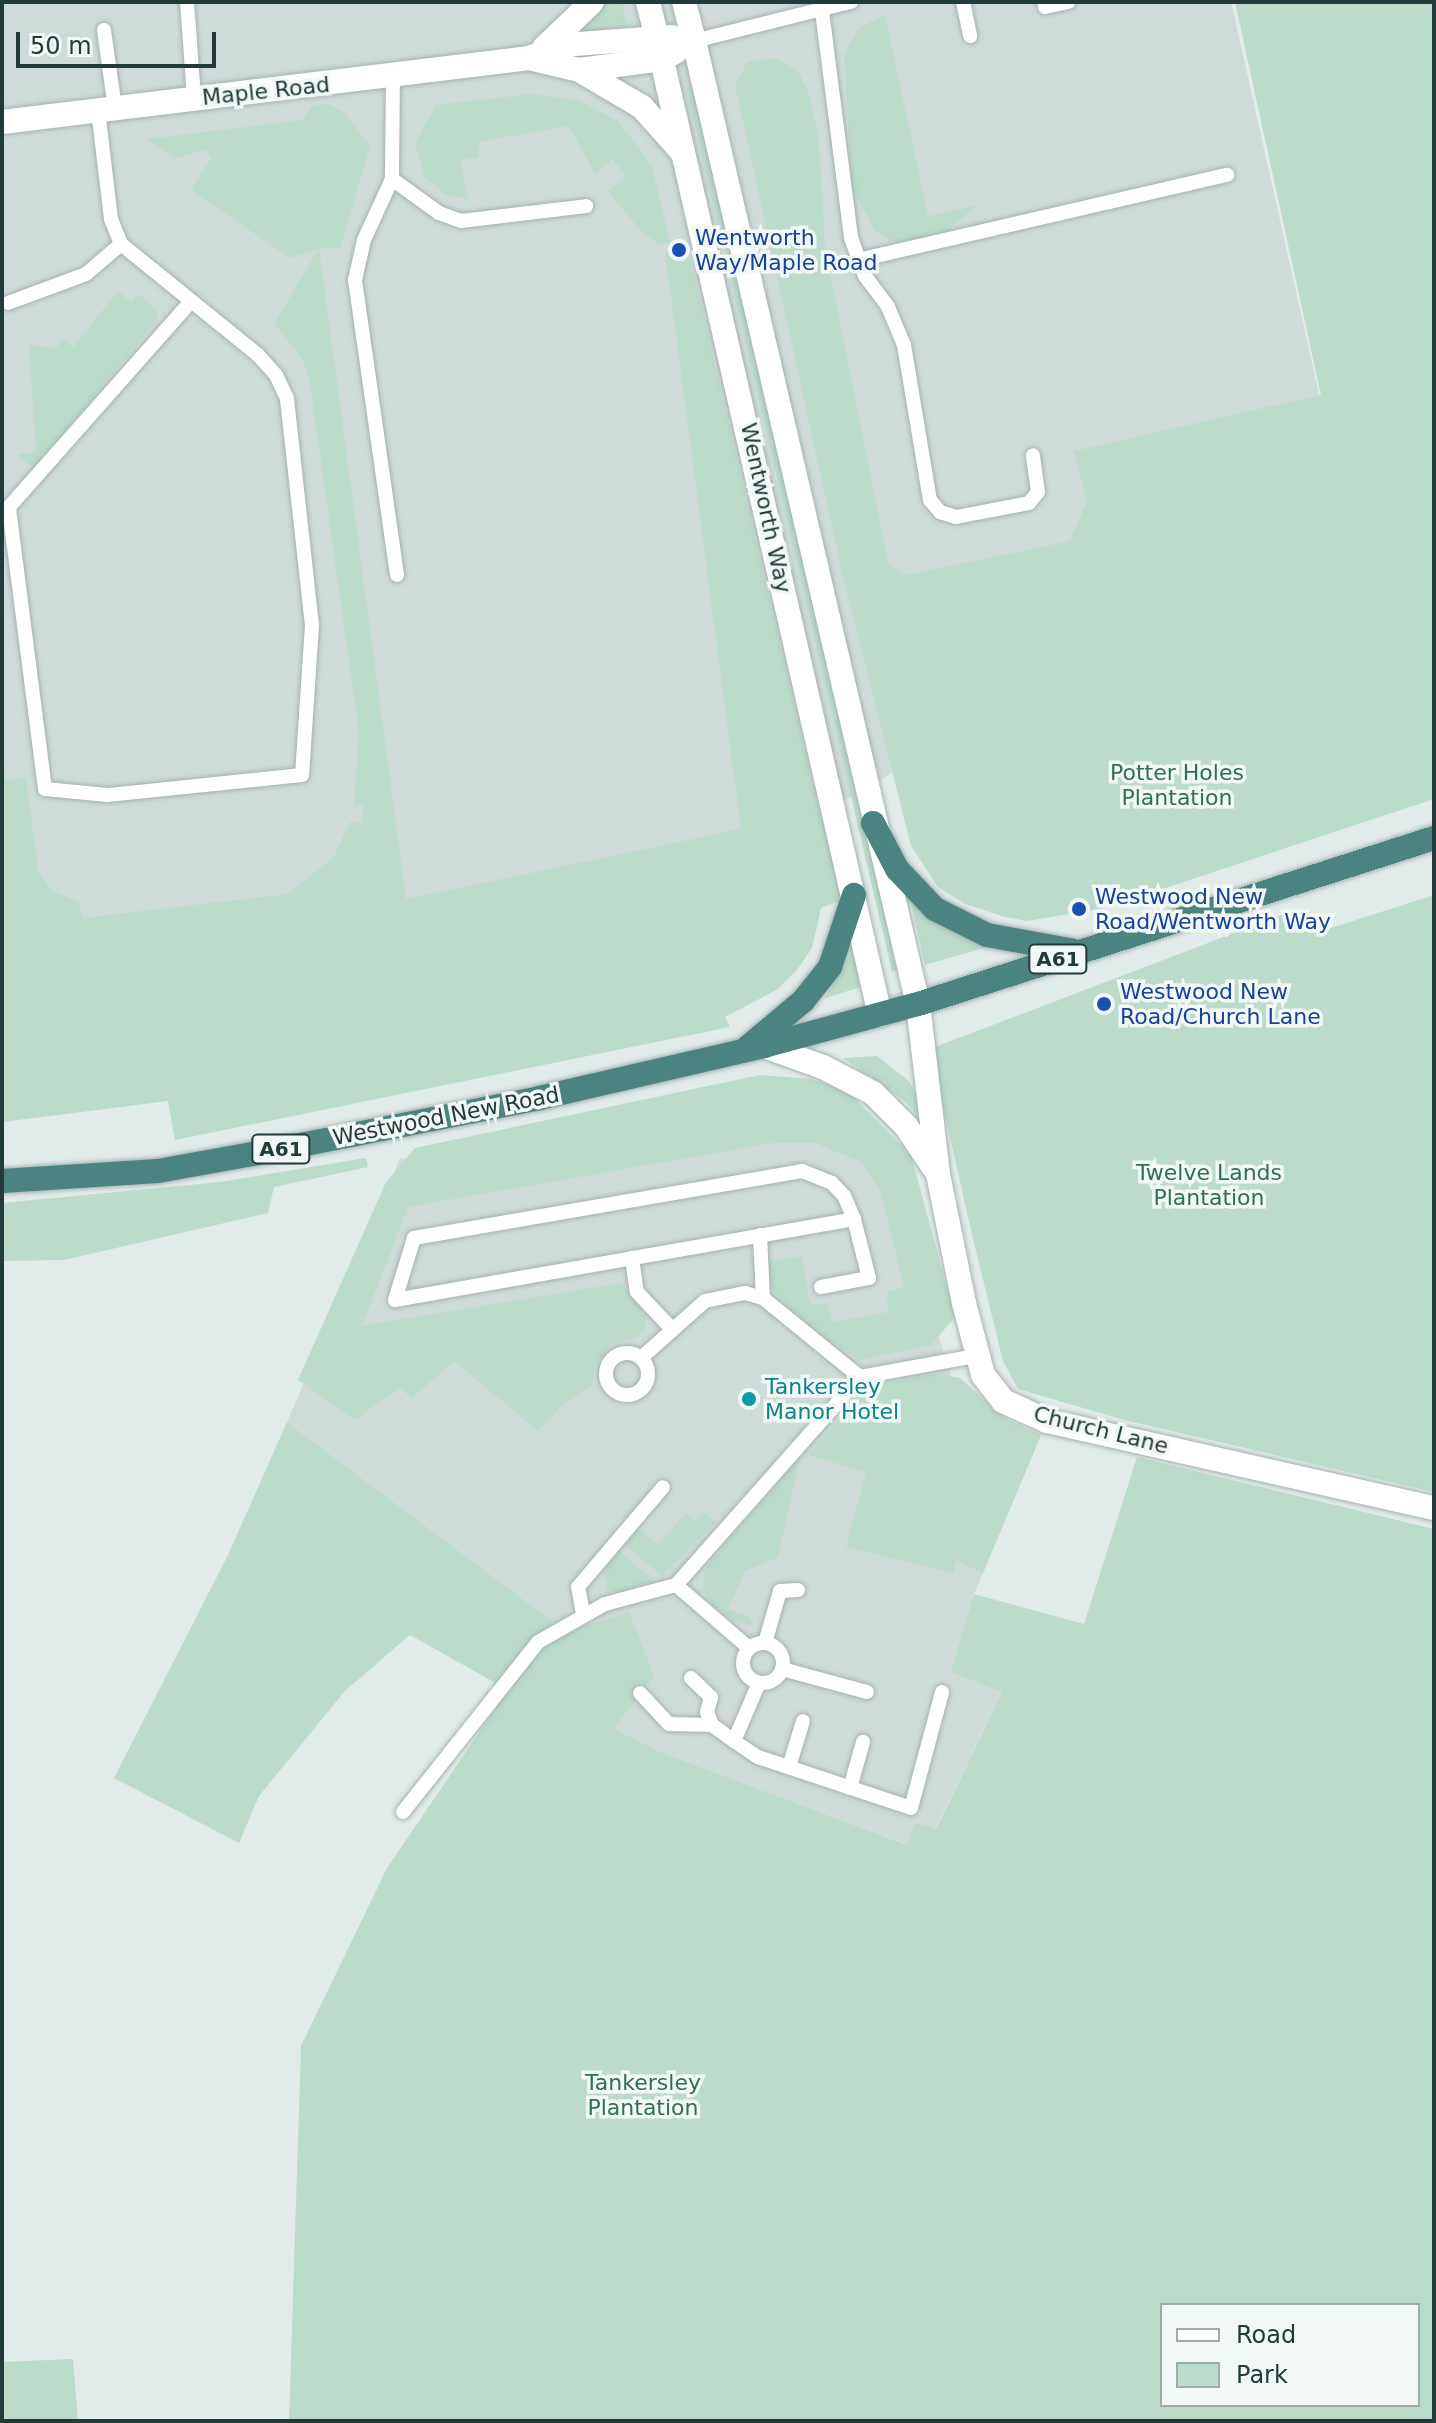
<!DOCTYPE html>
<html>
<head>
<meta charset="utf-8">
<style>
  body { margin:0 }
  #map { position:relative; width:1436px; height:2423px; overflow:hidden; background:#e1ebe9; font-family:"DejaVu Sans",sans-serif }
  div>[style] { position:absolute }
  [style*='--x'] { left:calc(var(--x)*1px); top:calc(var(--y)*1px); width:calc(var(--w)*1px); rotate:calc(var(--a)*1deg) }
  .built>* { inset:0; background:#cfdbd8 }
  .green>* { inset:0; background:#bbdcca }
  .roads { filter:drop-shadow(0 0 2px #a4b3b1) drop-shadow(0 0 2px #a4b3b1) }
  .service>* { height:14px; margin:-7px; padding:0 7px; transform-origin:7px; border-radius:7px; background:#fff }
  .service>.ring { margin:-7px; padding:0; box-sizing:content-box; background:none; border:14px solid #fff; border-radius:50% }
  .minor>* { height:24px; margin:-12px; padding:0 12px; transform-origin:12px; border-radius:12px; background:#fff }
  .tertiary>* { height:24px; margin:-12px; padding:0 12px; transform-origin:12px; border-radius:12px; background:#fff }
  .trunk>* { height:24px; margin:-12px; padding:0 12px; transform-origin:12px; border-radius:12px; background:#4b8381 }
  .dots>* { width:22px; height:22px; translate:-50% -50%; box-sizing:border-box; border:4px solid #f2f8f6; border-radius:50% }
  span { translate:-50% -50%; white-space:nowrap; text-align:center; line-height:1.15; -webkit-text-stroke:7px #f2f8f6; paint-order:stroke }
  .shield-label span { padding:2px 6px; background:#f2f8f6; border:2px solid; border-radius:6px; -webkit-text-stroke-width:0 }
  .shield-label { font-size:20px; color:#223b3a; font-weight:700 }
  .street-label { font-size:22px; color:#223b3a }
  .transit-label { font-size:22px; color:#164399 }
  .left { translate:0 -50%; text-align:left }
  .park-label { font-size:22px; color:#2d7155 }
  .culture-label { font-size:22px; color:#0d838f }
  .frame { position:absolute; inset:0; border:4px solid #223b3a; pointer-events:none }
  .legend { position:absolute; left:1160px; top:2303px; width:260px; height:104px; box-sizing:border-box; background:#f2f8f6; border:2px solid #9facab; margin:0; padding:10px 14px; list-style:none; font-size:24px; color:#223b3a }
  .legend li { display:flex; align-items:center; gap:16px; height:40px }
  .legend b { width:40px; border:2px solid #9facab }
  .scale { position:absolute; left:16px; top:32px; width:200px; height:36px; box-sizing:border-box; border:4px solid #223b3a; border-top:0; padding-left:10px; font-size:24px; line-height:28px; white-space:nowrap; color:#223b3a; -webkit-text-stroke:6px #f2f8f6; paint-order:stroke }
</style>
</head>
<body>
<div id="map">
  <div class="built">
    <i style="clip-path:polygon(2px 2px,1231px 2px,1363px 590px,932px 750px,767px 845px,445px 891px,2px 992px)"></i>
    <i style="clip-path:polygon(755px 1124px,883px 1159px,954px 1385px,1001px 1421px,1041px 1435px,974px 1594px,950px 1671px,1002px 1692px,935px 1829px,908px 1845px,656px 1750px,614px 1728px,567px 1632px,287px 1422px,400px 1159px)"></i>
  </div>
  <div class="green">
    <i style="clip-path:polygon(605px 2px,622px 2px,627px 27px,579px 32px)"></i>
    <i style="clip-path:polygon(1235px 2px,1434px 2px,1434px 799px,1105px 908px,1027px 921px,1005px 917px,965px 904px,938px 887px,911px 846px,842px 572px,735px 85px,747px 62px,775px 58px,799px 72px,810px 97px,819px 141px,825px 248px,888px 563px,906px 575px,1070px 541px,1087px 501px,1074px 451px,1321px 395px)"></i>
    <i style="clip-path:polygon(885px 15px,928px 216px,978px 205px,942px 235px,914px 245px,896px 243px,876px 232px,852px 188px,844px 54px,860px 27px)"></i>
    <i style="clip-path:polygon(693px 87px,897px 970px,892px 972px,686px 88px)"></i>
    <i style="clip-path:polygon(532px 94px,578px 100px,618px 121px,652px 166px,670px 242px,660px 245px,641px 231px,608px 191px,626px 176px,612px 159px,595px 174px,569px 126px,478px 142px,479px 157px,460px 160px,468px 199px,445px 195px,424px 176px,415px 143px,436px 105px)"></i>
    <i style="clip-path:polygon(328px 104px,345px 113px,370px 146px,340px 249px,319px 248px,406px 899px,741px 829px,665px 251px,690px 258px,819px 812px,831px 806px,854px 895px,821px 908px,812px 948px,797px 970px,778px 989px,725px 1017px,730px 1027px,175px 1140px,168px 1101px,2px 1122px,2px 744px,6px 781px,26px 777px,38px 870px,52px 891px,78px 901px,83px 918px,288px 894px,333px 858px,350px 822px,362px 823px,364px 805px,354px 805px,359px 733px,310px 383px,302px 359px,275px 323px,318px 249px,290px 258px,191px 190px,212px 157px,205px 150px,174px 159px,147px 139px,302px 120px,312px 106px)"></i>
    <i style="clip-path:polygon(118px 291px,131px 302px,139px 294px,158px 311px,156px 321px,37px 466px,27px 464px,17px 454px,36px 452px,29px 345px,56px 348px,63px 339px,73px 347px)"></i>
    <i style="clip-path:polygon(1434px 895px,1434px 1492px,1124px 1420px,1018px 1389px,1003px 1361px,972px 1235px,933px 1062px,935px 1047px,1284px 914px,1331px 928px)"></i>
    <i style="clip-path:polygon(910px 898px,994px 945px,925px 965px)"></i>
    <i style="clip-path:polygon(853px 949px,861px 987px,825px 998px)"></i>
    <i style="clip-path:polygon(877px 1056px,909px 1081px,920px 1099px,927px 1129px,906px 1102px,843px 1058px)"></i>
    <i style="clip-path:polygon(760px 1075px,812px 1079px,849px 1093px,911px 1155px,955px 1317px,931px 1345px,860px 1360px,817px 1333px,776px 1294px,766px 1279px,770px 1261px,802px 1256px,810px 1304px,827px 1304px,832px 1322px,888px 1312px,887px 1292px,904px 1287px,881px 1192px,862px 1162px,815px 1143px,772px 1143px,408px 1207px,362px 1326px,622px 1283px,646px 1318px,645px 1329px,633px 1339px,611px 1343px,595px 1367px,592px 1385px,566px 1402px,538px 1431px,454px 1361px,412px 1398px,399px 1388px,355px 1420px,298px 1380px,386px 1182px,415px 1148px)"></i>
    <i style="clip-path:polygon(366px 1158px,368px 1167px,274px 1187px,268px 1213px,64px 1260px,2px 1261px,2px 1203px,220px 1182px)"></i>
    <i style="clip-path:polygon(937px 1374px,960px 1378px,1005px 1418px,1041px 1435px,983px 1573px,956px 1560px,954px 1573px,846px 1547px,866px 1472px,808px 1455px,863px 1394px,881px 1383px)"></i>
    <i style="clip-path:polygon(evenodd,287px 1422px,567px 1632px,629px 1612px,654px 1676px,614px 1728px,656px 1750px,907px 1845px,915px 1823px,936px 1829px,1002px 1692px,950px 1672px,974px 1594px,1084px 1624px,1137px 1457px,1434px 1529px,1434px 2421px,289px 2421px,301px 2046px,387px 1868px,508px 1690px,410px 1635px,345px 1691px,259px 1796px,239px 1843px,114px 1778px,228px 1555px,287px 1422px,1162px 2305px,1418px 2305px,1418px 2405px,1162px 2405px,1162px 2305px)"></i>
    <i style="clip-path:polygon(800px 1458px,778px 1557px,745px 1571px,728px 1609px,748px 1616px,754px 1626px,734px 1621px,712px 1605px,703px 1589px,705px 1568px)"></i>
    <i style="clip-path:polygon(703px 1512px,716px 1522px,662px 1576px,624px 1544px,637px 1528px,658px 1544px,686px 1513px,695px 1520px)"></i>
    <i style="clip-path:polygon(619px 1551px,653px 1580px,618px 1594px,606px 1588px,605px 1568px)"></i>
    <i style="clip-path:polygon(73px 2359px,78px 2421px,2px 2421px,2px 2362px)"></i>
  </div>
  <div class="roads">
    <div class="service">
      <i style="--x:187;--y:2;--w:96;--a:85.8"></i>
      <i style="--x:963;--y:2;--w:35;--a:78"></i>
      <i style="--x:1044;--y:2;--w:5;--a:79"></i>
      <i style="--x:1045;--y:7;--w:24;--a:-12"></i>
      <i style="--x:822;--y:11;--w:229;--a:82.7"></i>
      <i style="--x:851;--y:238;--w:40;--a:69.8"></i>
      <i style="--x:865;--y:276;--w:39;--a:53"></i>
      <i style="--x:888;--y:307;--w:41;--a:67.2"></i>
      <i style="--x:904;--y:345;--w:157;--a:80.5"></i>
      <i style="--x:930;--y:500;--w:16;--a:50"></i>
      <i style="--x:940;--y:512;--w:17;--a:17"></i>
      <i style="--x:956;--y:517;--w:74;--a:-10.9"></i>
      <i style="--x:1029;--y:503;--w:14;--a:-51"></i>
      <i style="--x:1038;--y:492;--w:37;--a:-98"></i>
      <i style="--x:104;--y:30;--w:79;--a:82"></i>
      <i style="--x:694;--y:41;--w:162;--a:-14"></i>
      <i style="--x:393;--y:76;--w:103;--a:90.6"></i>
      <i style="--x:392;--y:179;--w:67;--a:114.7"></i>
      <i style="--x:364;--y:240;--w:41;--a:102.7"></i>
      <i style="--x:355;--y:280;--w:298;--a:81.9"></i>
      <i style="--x:98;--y:110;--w:110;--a:83.2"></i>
      <i style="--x:111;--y:219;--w:27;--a:68"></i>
      <i style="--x:121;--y:244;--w:176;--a:39"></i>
      <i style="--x:258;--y:355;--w:27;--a:48"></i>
      <i style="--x:276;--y:375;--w:26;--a:65"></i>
      <i style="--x:287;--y:399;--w:227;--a:83.7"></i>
      <i style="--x:312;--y:625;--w:150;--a:93.8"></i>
      <i style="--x:302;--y:775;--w:196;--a:174.1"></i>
      <i style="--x:107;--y:795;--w:62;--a:-174.5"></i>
      <i style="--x:45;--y:789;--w:284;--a:-97.3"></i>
      <i style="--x:9;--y:507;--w:275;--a:-48.5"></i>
      <i style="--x:392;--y:179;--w:58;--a:35.9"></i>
      <i style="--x:439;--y:213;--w:23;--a:20"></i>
      <i style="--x:461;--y:221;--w:126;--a:-6.8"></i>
      <i style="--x:858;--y:260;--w:379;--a:-13"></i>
      <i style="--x:8;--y:303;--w:83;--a:-20.4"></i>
      <i style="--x:86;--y:274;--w:46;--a:-40.6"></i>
      <i style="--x:760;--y:1235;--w:63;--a:87.3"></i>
      <i style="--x:632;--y:1258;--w:34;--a:82"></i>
      <i style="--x:637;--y:1292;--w:50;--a:46.6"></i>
      <i style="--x:821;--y:1287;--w:49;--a:-10.6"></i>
      <i style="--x:869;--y:1278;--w:61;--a:-104.3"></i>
      <i style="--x:854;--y:1219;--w:25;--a:-113"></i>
      <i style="--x:844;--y:1196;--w:18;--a:-133"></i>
      <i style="--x:832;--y:1183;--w:32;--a:-158"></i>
      <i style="--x:802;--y:1171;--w:394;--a:170.2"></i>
      <i style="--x:414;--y:1238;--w:65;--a:107"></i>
      <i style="--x:395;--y:1300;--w:466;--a:-10"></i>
      <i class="ring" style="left:606px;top:1353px;width:28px;height:28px"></i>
      <i style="--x:641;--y:1358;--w:86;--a:-41.7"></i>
      <i style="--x:705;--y:1301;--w:41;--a:-11.3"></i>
      <i style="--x:745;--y:1293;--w:19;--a:16"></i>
      <i style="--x:763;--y:1298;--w:125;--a:39.2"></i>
      <i style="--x:676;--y:1585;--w:96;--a:40.8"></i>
      <i style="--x:583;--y:1614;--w:27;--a:-100"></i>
      <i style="--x:578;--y:1587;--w:131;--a:-49.6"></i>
      <i class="ring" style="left:743px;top:1643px;width:26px;height:26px"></i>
      <i style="--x:765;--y:1643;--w:54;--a:-73.9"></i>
      <i style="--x:780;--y:1591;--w:18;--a:-3"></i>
      <i style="--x:782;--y:1669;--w:88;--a:15.1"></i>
      <i style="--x:691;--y:1678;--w:28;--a:44"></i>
      <i style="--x:711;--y:1697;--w:16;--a:105"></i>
      <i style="--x:707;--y:1712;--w:14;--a:69"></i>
      <i style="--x:640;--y:1693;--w:42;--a:46.9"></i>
      <i style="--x:669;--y:1724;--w:43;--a:1.3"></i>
      <i style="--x:712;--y:1725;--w:27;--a:36"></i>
      <i style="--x:734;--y:1741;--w:63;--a:-66.7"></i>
      <i style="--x:734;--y:1741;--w:29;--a:34"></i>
      <i style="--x:758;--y:1757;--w:161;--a:18.4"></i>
      <i style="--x:911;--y:1808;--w:120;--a:-75"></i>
      <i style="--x:789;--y:1767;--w:48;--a:-73.1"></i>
      <i style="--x:850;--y:1788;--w:48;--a:-74.2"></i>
      <i style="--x:403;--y:1812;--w:217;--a:-51.5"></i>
      <i style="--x:538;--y:1642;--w:77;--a:-29.6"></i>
      <i style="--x:605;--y:1604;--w:73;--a:-15"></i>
      <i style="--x:676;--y:1585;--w:278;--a:-48.5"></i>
      <i style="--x:860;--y:1377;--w:118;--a:-10.3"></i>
    </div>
    <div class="minor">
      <i style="--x:648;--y:2;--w:33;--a:76"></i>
      <i style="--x:684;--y:2;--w:40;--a:75.6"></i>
      <i style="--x:918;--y:1004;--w:171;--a:83.3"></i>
      <i style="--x:938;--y:1174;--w:132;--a:78.6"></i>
      <i style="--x:964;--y:1303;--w:74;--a:75.2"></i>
      <i style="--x:983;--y:1375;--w:33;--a:52"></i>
      <i style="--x:1003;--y:1401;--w:48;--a:24.4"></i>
      <i style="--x:1047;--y:1421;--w:397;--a:12.7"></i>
      <i style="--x:764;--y:1046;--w:63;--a:19.6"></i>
      <i style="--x:823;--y:1067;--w:56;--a:27.5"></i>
      <i style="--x:873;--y:1093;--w:47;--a:45"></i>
      <i style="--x:906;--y:1126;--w:50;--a:56.3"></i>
    </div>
    <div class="tertiary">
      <i style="--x:656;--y:34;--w:1006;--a:77.14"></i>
      <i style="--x:694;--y:41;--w:989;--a:76.91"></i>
      <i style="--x:544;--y:48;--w:66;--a:-43.8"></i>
      <i style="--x:529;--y:58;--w:51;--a:13.5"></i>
      <i style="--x:579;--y:70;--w:84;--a:-7.5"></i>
      <i style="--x:662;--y:59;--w:15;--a:-28"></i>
      <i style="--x:579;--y:70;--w:73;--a:30.4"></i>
      <i style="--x:642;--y:107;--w:59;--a:48.4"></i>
      <i style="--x:2;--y:122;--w:531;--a:-6.92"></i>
      <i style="--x:529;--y:58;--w:36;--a:-21"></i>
      <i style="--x:563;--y:45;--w:109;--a:-4.2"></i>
    </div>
    <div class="trunk">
      <i style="--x:873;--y:823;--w:52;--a:62.4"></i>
      <i style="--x:897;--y:869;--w:55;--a:46.5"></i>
      <i style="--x:935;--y:909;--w:58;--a:26.6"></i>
      <i style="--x:987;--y:935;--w:88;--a:10.4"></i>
      <i style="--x:748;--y:1047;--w:72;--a:-39.9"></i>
      <i style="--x:803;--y:1001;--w:43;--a:-51.5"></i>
      <i style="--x:830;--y:967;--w:76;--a:-71.6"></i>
      <i style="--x:2;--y:1181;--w:156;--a:-3.7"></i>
      <i style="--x:158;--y:1171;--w:119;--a:-10.2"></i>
      <i style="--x:275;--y:1150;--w:269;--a:-11.1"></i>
      <i style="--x:539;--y:1098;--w:231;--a:-13"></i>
      <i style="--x:764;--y:1046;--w:160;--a:-15.3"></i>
      <i style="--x:918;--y:1004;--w:542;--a:-17.83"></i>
    </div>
  </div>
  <div class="dots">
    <i style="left:679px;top:250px;background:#1a4fb4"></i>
    <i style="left:1079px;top:909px;background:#1a4fb4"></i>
    <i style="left:1104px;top:1004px;background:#1a4fb4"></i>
    <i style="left:749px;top:1399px;background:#0f9aa8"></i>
  </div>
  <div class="shield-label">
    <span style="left:1058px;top:959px">A61</span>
    <span style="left:281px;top:1149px">A61</span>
  </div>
  <div class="street-label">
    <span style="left:266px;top:91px;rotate:-6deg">Maple Road</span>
    <span style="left:766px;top:508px;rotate:78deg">Wentworth Way</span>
    <span style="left:446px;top:1116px;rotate:-11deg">Westwood New Road</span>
    <span style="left:1101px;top:1430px;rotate:14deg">Church Lane</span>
  </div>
  <div class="transit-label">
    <span class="left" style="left:695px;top:250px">Wentworth<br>Way/Maple Road</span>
    <span class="left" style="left:1095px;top:909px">Westwood New<br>Road/Wentworth Way</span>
    <span class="left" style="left:1120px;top:1004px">Westwood New<br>Road/Church Lane</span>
  </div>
  <div class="park-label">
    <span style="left:1177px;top:785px">Potter Holes<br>Plantation</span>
    <span style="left:1209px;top:1185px">Twelve Lands<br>Plantation</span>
    <span style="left:643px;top:2095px">Tankersley<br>Plantation</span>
  </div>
  <div class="culture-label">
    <span class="left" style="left:765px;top:1399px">Tankersley<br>Manor Hotel</span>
  </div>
  <div class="frame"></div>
  <ul class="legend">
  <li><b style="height:10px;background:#fff"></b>Road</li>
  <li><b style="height:22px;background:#bbdcca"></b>Park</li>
  </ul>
  <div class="scale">50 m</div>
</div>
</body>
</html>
